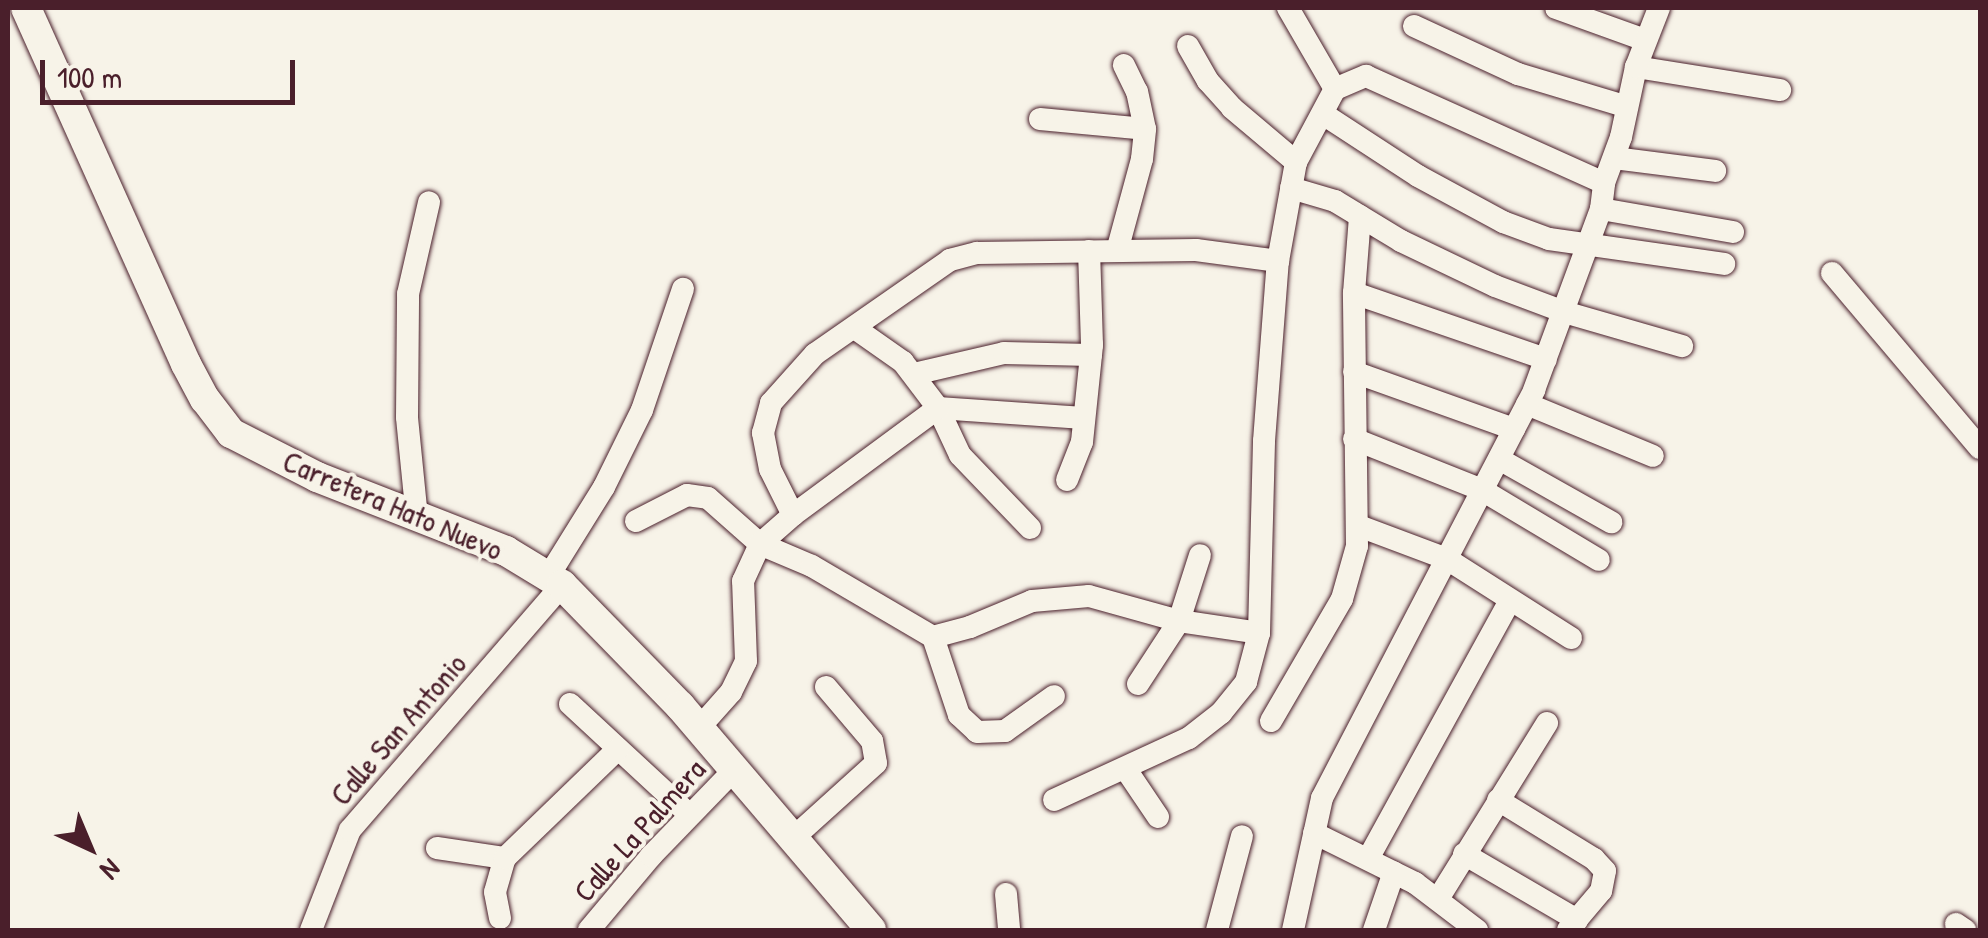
<!DOCTYPE html>
<html>
<head>
<meta charset="utf-8">
<style>
  body { margin:0 }
  #map { position:relative; width:1988px; height:938px; overflow:hidden; background:#f7f3e8; font-family:"Patrick Hand",sans-serif }
  div>[style] { position:absolute }
  [style*='--x'] { left:calc(var(--x)*1px); top:calc(var(--y)*1px); width:calc(var(--w)*1px); rotate:calc(var(--a)*1deg) }
  .roads { filter:drop-shadow(0 0 2px #4a1f2b) drop-shadow(0 0 2px #4a1f2b) }
  .minor>* { height:22px; margin:-11px; padding:0 11px; transform-origin:11px; border-radius:11px; background:#f7f3e8 }
  .major>* { height:30px; margin:-15px; padding:0 15px; transform-origin:15px; border-radius:15px; background:#f7f3e8 }
  span { translate:-50% -50%; white-space:nowrap; text-align:center; line-height:1.15; -webkit-text-stroke:8px #f7f3e8; paint-order:stroke }
  .street-label { font-size:30px; color:#4a1f2b }
  .frame { position:absolute; inset:0; border:10px solid #4a1f2b; pointer-events:none }
  .north { position:absolute; left:40px; top:798px; width:100px; height:100px; -webkit-text-stroke:8px #f7f3e8; paint-order:stroke; rotate:136deg; font-size:28px; font-weight:700; line-height:40px; text-align:center; color:#4a1f2b }
  .north::after { content:''; display:block; margin:auto; width:35px; height:45px; background:#4a1f2b; clip-path:polygon(50% 0,100% 100%,50% 72%,0 100%) }
  .scale { position:absolute; left:40px; top:60px; width:255px; height:45px; box-sizing:border-box; border:5px solid #4a1f2b; border-top:0; padding-left:12px; font-size:30px; line-height:35px; white-space:nowrap; color:#4a1f2b; -webkit-text-stroke:8px #f7f3e8; paint-order:stroke }
</style>
</head>
<body>
<div id="map">
  <div class="roads">
    <div class="minor">
      <i style="--x:1288;--y:8;--w:94;--a:59.9"></i>
      <i style="--x:1556;--y:8;--w:95;--a:19.8"></i>
      <i style="--x:1414;--y:26;--w:115;--a:24.8"></i>
      <i style="--x:1518;--y:74;--w:112;--a:16.7"></i>
      <i style="--x:1188;--y:46;--w:40;--a:60.3"></i>
      <i style="--x:1208;--y:81;--w:36;--a:48"></i>
      <i style="--x:1232;--y:108;--w:84;--a:40.2"></i>
      <i style="--x:1636;--y:67;--w:146;--a:9.1"></i>
      <i style="--x:1323;--y:114;--w:113;--a:33.1"></i>
      <i style="--x:1418;--y:176;--w:97;--a:28.4"></i>
      <i style="--x:1503;--y:222;--w:49;--a:20.3"></i>
      <i style="--x:1549;--y:239;--w:177;--a:8.1"></i>
      <i style="--x:1040;--y:119;--w:105;--a:5.4"></i>
      <i style="--x:1614;--y:158;--w:102;--a:7.3"></i>
      <i style="--x:1291;--y:188;--w:46;--a:16.5"></i>
      <i style="--x:1335;--y:201;--w:77;--a:31.2"></i>
      <i style="--x:1401;--y:241;--w:104;--a:25.6"></i>
      <i style="--x:1495;--y:286;--w:74;--a:20.6"></i>
      <i style="--x:1564;--y:312;--w:123;--a:16.1"></i>
      <i style="--x:1601;--y:209;--w:134;--a:9.9"></i>
      <i style="--x:1117;--y:251;--w:95;--a:-74.8"></i>
      <i style="--x:1142;--y:159;--w:30;--a:-84"></i>
      <i style="--x:1145;--y:129;--w:38;--a:-102"></i>
      <i style="--x:1137;--y:92;--w:30;--a:-116"></i>
      <i style="--x:1832;--y:273;--w:229;--a:49.8"></i>
      <i style="--x:1354;--y:293;--w:203;--a:19"></i>
      <i style="--x:1354;--y:372;--w:170;--a:19.6"></i>
      <i style="--x:914;--y:374;--w:92;--a:-13.1"></i>
      <i style="--x:1004;--y:353;--w:87;--a:1.3"></i>
      <i style="--x:1527;--y:404;--w:136;--a:22.4"></i>
      <i style="--x:1354;--y:439;--w:138;--a:21.7"></i>
      <i style="--x:1482;--y:490;--w:136;--a:30.9"></i>
      <i style="--x:1499;--y:459;--w:129;--a:29.4"></i>
      <i style="--x:1067;--y:480;--w:41;--a:-68.5"></i>
      <i style="--x:1082;--y:442;--w:98;--a:-84.1"></i>
      <i style="--x:1092;--y:345;--w:94;--a:-91.8"></i>
      <i style="--x:793;--y:515;--w:51;--a:-116.6"></i>
      <i style="--x:770;--y:469;--w:37;--a:-101"></i>
      <i style="--x:763;--y:433;--w:31;--a:-75"></i>
      <i style="--x:771;--y:403;--w:66;--a:-48.1"></i>
      <i style="--x:815;--y:354;--w:165;--a:-34.8"></i>
      <i style="--x:950;--y:260;--w:28;--a:-15"></i>
      <i style="--x:977;--y:253;--w:219;--a:-0.8"></i>
      <i style="--x:1196;--y:250;--w:83;--a:7.6"></i>
      <i style="--x:417;--y:518;--w:101;--a:-95.7"></i>
      <i style="--x:407;--y:417;--w:123;--a:-89.5"></i>
      <i style="--x:408;--y:294;--w:94;--a:-77.1"></i>
      <i style="--x:636;--y:521;--w:57;--a:-27"></i>
      <i style="--x:687;--y:495;--w:21;--a:8"></i>
      <i style="--x:708;--y:498;--w:69;--a:41.5"></i>
      <i style="--x:760;--y:544;--w:56;--a:22.9"></i>
      <i style="--x:812;--y:566;--w:140;--a:30.4"></i>
      <i style="--x:933;--y:637;--w:82;--a:71.6"></i>
      <i style="--x:959;--y:715;--w:25;--a:43"></i>
      <i style="--x:977;--y:732;--w:28;--a:-2"></i>
      <i style="--x:1005;--y:731;--w:60;--a:-35.5"></i>
      <i style="--x:1359;--y:526;--w:94;--a:20.6"></i>
      <i style="--x:1447;--y:559;--w:147;--a:32.5"></i>
      <i style="--x:1030;--y:528;--w:101;--a:-133.8"></i>
      <i style="--x:960;--y:455;--w:52;--a:-115.1"></i>
      <i style="--x:938;--y:408;--w:146;--a:3.9"></i>
      <i style="--x:548;--y:577;--w:106;--a:-58.1"></i>
      <i style="--x:604;--y:487;--w:86;--a:-63.7"></i>
      <i style="--x:642;--y:410;--w:128;--a:-71.3"></i>
      <i style="--x:933;--y:637;--w:38;--a:-15"></i>
      <i style="--x:970;--y:627;--w:67;--a:-22.8"></i>
      <i style="--x:1032;--y:601;--w:57;--a:-5"></i>
      <i style="--x:1089;--y:596;--w:93;--a:15.5"></i>
      <i style="--x:1179;--y:621;--w:81;--a:8.5"></i>
      <i style="--x:1138;--y:684;--w:75;--a:-56.9"></i>
      <i style="--x:1179;--y:621;--w:69;--a:-72.3"></i>
      <i style="--x:570;--y:704;--w:163;--a:42.8"></i>
      <i style="--x:1271;--y:721;--w:141;--a:-59.8"></i>
      <i style="--x:1342;--y:599;--w:55;--a:-74.2"></i>
      <i style="--x:1357;--y:546;--w:253;--a:-90.7"></i>
      <i style="--x:1354;--y:293;--w:77;--a:-85.5"></i>
      <i style="--x:699;--y:728;--w:48;--a:-48.4"></i>
      <i style="--x:731;--y:692;--w:34;--a:-64"></i>
      <i style="--x:746;--y:661;--w:80;--a:-92.1"></i>
      <i style="--x:743;--y:581;--w:41;--a:-65.3"></i>
      <i style="--x:760;--y:544;--w:44;--a:-41.3"></i>
      <i style="--x:793;--y:515;--w:180;--a:-36.4"></i>
      <i style="--x:938;--y:408;--w:58;--a:-127.3"></i>
      <i style="--x:903;--y:362;--w:57;--a:-144.9"></i>
      <i style="--x:1125;--y:768;--w:59;--a:56"></i>
      <i style="--x:1054;--y:800;--w:149;--a:-24.7"></i>
      <i style="--x:1189;--y:738;--w:41;--a:-38"></i>
      <i style="--x:1221;--y:713;--w:40;--a:-51"></i>
      <i style="--x:1246;--y:682;--w:51;--a:-75.1"></i>
      <i style="--x:1259;--y:633;--w:192;--a:-88.5"></i>
      <i style="--x:1264;--y:441;--w:181;--a:-85.6"></i>
      <i style="--x:1278;--y:261;--w:101;--a:-79.7"></i>
      <i style="--x:1296;--y:162;--w:83;--a:-61.9"></i>
      <i style="--x:1335;--y:89;--w:34;--a:-23"></i>
      <i style="--x:1366;--y:76;--w:261;--a:24.2"></i>
      <i style="--x:1498;--y:800;--w:113;--a:31.6"></i>
      <i style="--x:1594;--y:859;--w:16;--a:47"></i>
      <i style="--x:1605;--y:871;--w:20;--a:101"></i>
      <i style="--x:1601;--y:891;--w:51;--a:130.2"></i>
      <i style="--x:1314;--y:833;--w:113;--a:26.3"></i>
      <i style="--x:1415;--y:883;--w:78;--a:37.2"></i>
      <i style="--x:792;--y:839;--w:113;--a:-42.1"></i>
      <i style="--x:876;--y:763;--w:22;--a:-100"></i>
      <i style="--x:872;--y:741;--w:71;--a:-130.4"></i>
      <i style="--x:437;--y:848;--w:69;--a:8.4"></i>
      <i style="--x:1464;--y:854;--w:131;--a:30.3"></i>
      <i style="--x:1369;--y:857;--w:291;--a:-61.2"></i>
      <i style="--x:1006;--y:894;--w:36;--a:85"></i>
      <i style="--x:1438;--y:899;--w:207;--a:-58.2"></i>
      <i style="--x:500;--y:918;--w:26;--a:-101"></i>
      <i style="--x:495;--y:892;--w:35;--a:-74"></i>
      <i style="--x:505;--y:858;--w:156;--a:-44"></i>
      <i style="--x:1956;--y:924;--w:11;--a:34"></i>
      <i style="--x:311;--y:930;--w:107;--a:-68.7"></i>
      <i style="--x:350;--y:830;--w:324;--a:-49.1"></i>
      <i style="--x:589;--y:930;--w:97;--a:-50"></i>
      <i style="--x:651;--y:856;--w:120;--a:-46"></i>
      <i style="--x:1217;--y:930;--w:97;--a:-75.1"></i>
      <i style="--x:1293;--y:930;--w:135;--a:-77.6"></i>
      <i style="--x:1322;--y:798;--w:460;--a:-62.5"></i>
      <i style="--x:1534;--y:390;--w:193;--a:-69.7"></i>
      <i style="--x:1601;--y:209;--w:26;--a:-83"></i>
      <i style="--x:1604;--y:183;--w:49;--a:-69.7"></i>
      <i style="--x:1621;--y:137;--w:72;--a:-77.9"></i>
      <i style="--x:1636;--y:67;--w:63;--a:-68.7"></i>
      <i style="--x:1374;--y:930;--w:61;--a:-71"></i>
    </div>
    <div class="major">
      <i style="--x:26;--y:8;--w:390;--a:65.8"></i>
      <i style="--x:186;--y:364;--w:40;--a:62"></i>
      <i style="--x:205;--y:399;--w:43;--a:52.6"></i>
      <i style="--x:231;--y:433;--w:97;--a:27.1"></i>
      <i style="--x:317;--y:477;--w:203;--a:21.4"></i>
      <i style="--x:506;--y:551;--w:66;--a:31.3"></i>
      <i style="--x:562;--y:585;--w:169;--a:45.7"></i>
      <i style="--x:680;--y:706;--w:294;--a:49.5"></i>
    </div>
  </div>
  <div class="street-label">
    <span style="left:393px;top:505px;rotate:23deg">Carretera Hato Nuevo</span>
    <span style="left:398px;top:729px;rotate:-49deg">Calle San Antonio</span>
    <span style="left:639px;top:830px;rotate:-48deg">Calle La Palmera</span>
  </div>
  <div class="frame"></div>
  <div class="north">N</div>
  <div class="scale">100 m</div>
</div>
</body>
</html>
